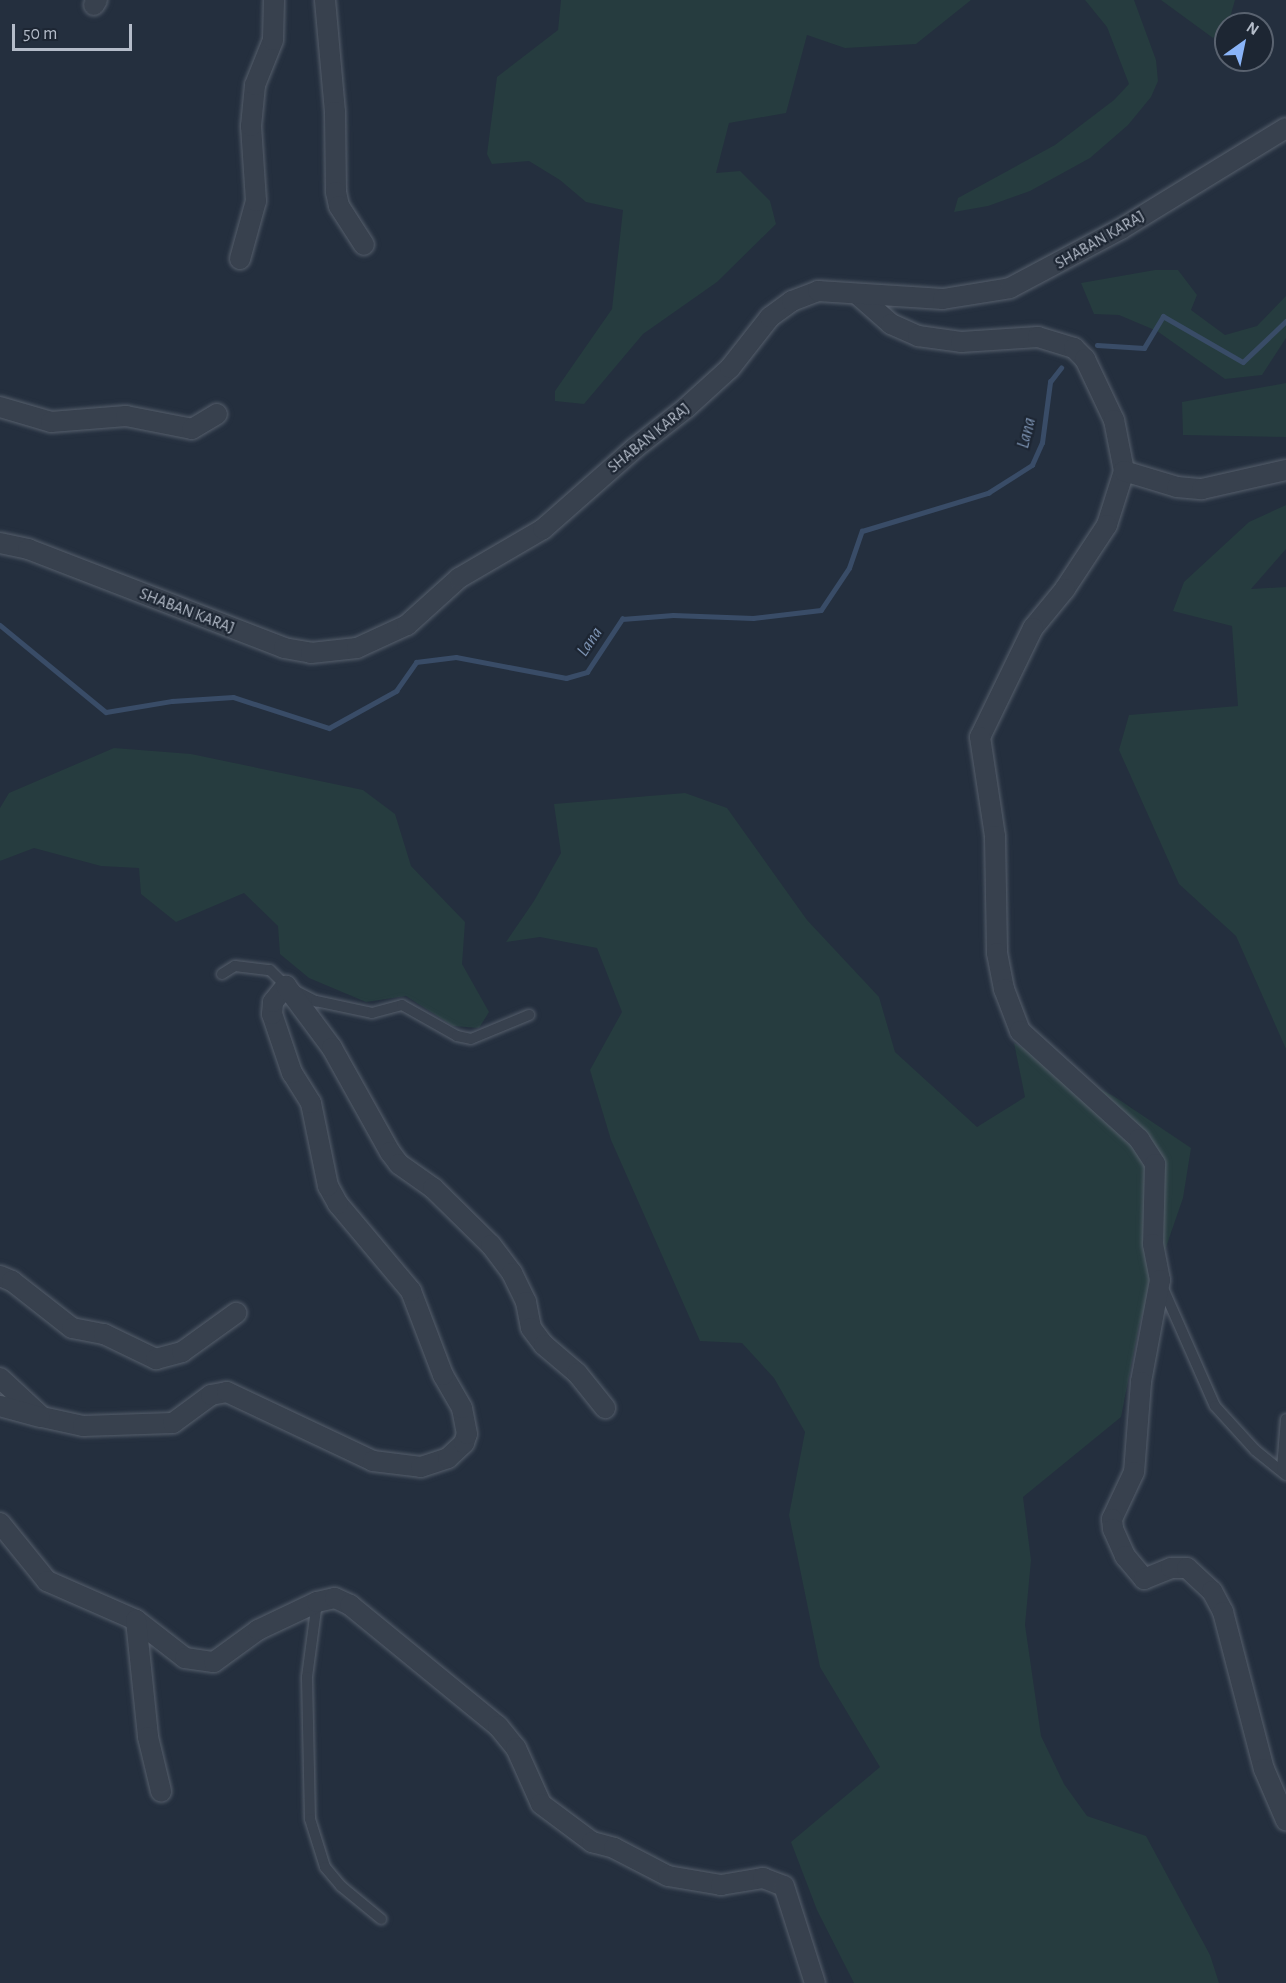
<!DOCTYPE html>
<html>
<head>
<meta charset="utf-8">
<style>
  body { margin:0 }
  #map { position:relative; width:1286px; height:1983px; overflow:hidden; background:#242f3e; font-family:"Alegreya Sans",sans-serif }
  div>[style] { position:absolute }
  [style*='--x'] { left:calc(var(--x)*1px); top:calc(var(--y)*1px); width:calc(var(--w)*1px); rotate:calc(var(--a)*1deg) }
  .green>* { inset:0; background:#263c3f }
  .stream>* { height:4.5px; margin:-2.25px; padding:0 2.25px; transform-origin:2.25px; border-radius:2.25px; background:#394c67 }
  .roads { filter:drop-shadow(0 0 2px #565f6c) drop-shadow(0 0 2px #565f6c) }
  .service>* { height:10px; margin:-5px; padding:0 5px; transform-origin:5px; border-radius:5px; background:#38414e }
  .minor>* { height:20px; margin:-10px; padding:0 10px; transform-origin:10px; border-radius:10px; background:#38414e }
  span { translate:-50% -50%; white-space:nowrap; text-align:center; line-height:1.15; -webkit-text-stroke:4.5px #1d2633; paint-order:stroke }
  .street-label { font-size:16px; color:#b4bcc9 }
  .water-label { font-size:18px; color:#7c92b1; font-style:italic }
  .north { position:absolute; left:1214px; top:12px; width:60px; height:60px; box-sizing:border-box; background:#1d2633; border:2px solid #59626f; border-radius:50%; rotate:33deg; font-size:16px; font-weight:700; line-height:24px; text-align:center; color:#b4bcc9 }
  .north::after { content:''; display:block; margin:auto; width:21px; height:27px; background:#8ab4f8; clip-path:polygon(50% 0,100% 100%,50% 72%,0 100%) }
  .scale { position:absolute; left:12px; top:24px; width:120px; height:27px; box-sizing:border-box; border:3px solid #b4bcc9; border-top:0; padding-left:8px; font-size:18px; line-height:21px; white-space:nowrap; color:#b4bcc9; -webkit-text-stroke:4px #1d2633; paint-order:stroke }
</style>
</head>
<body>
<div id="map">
  <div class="green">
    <i style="clip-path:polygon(561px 0,971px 0,916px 44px,845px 48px,807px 35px,786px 113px,729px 123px,716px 173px,740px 171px,770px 201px,776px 224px,717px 282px,643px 334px,584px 404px,555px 401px,555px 391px,612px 309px,623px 210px,586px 202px,560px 180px,529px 161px,492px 164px,487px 154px,497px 77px,558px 30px)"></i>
    <i style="clip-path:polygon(1085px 0,1134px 0,1156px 60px,1158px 81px,1151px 97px,1128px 125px,1090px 158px,1030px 191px,988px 206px,954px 212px,958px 198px,1055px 145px,1114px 100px,1129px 84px,1107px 27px)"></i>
    <i style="clip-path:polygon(1161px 0,1235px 0,1229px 21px,1213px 38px)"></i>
    <i style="clip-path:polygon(1155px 270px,1178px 270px,1197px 295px,1191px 310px,1225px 335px,1257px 326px,1286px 296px,1286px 338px,1262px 375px,1225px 379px,1157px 331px,1119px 315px,1094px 314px,1081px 283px)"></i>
    <i style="clip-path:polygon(1286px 383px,1286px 437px,1183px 435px,1182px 402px)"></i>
    <i style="clip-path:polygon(1286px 505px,1286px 549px,1251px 589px,1286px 587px,1286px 1049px,1236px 936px,1179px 884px,1119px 750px,1129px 715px,1238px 706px,1232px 626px,1173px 611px,1184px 582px,1249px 522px)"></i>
    <i style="clip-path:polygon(114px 748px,191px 754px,363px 790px,395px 814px,411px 866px,465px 922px,462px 964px,489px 1012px,479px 1028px,453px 1026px,406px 996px,366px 1002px,309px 978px,280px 954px,278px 926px,244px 893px,176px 922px,141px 894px,139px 868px,101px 866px,34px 848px,0 861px,0 808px,9px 793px)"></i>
    <i style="clip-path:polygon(685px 793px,727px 808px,807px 920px,879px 997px,895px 1052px,977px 1127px,1025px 1097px,1014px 1043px,1115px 1097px,1191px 1148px,1183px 1198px,1139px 1325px,1121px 1417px,1023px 1497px,1031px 1560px,1025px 1625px,1041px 1736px,1064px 1784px,1087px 1816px,1146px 1836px,1210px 1955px,1219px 1983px,854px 1983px,817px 1910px,791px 1842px,880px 1767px,820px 1667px,789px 1515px,805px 1432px,774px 1378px,742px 1343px,700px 1341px,611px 1140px,590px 1070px,622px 1012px,597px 948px,540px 937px,506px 942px,534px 901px,561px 853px,554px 804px)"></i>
  </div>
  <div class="stream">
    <i style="--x:1097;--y:345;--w:47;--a:3.7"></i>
    <i style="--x:1144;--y:348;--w:37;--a:-59"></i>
    <i style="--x:1163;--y:316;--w:92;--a:29.9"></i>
    <i style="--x:1243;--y:362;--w:59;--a:-43.6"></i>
    <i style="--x:0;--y:625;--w:137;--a:39.4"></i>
    <i style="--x:106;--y:712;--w:67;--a:-9.5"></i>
    <i style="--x:172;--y:701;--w:61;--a:-3.8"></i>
    <i style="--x:233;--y:697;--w:101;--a:17.9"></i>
    <i style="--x:329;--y:728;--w:77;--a:-28.9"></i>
    <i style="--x:396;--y:691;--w:35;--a:-55"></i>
    <i style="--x:416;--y:662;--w:40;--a:-7.1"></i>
    <i style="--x:456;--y:657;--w:112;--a:10.8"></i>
    <i style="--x:566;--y:678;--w:22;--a:-16"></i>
    <i style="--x:587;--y:672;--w:64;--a:-56.6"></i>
    <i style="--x:622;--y:619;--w:51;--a:-4.5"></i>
    <i style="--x:673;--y:615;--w:80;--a:2.1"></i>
    <i style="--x:753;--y:618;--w:68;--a:-6.7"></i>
    <i style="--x:821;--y:610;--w:50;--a:-56.3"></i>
    <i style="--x:849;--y:568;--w:39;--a:-71"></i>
    <i style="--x:862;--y:531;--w:132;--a:-16.8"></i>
    <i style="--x:988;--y:493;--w:52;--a:-32.5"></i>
    <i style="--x:1032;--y:465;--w:24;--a:-66"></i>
    <i style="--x:1042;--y:443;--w:62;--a:-82.5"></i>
    <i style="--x:1050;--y:382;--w:18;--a:-52"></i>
  </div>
  <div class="roads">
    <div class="service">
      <i style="--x:222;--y:974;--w:15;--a:-32"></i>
      <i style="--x:235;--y:966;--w:35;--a:7"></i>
      <i style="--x:270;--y:970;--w:23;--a:45"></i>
      <i style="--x:286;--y:986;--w:34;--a:27"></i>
      <i style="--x:316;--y:1001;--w:57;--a:12.1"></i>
      <i style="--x:372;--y:1013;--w:31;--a:-15"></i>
      <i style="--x:402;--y:1005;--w:63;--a:29.4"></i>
      <i style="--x:457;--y:1036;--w:14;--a:12"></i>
      <i style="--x:471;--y:1039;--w:63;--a:-22.5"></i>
      <i style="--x:1162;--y:1286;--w:131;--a:66.2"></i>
      <i style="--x:1215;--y:1406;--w:59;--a:47.7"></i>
      <i style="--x:1255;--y:1450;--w:40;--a:39"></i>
      <i style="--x:1282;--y:1469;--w:50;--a:-85.4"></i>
      <i style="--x:317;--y:1602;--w:76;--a:97.6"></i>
      <i style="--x:307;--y:1677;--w:142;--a:88.8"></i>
      <i style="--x:310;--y:1819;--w:50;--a:72.6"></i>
      <i style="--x:325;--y:1867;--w:25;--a:50"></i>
      <i style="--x:341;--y:1886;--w:52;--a:39.5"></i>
    </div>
    <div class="minor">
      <i style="--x:325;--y:0;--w:112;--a:84.9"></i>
      <i style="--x:335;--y:112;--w:80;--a:89.3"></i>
      <i style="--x:336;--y:192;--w:14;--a:78"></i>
      <i style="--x:339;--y:206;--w:46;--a:57.3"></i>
      <i style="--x:94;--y:5;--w:6;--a:-59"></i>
      <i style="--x:240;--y:259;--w:60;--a:-74.6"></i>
      <i style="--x:256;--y:201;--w:75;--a:-93.8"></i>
      <i style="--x:251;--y:126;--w:41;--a:-84.4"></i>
      <i style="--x:255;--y:85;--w:48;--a:-68.2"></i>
      <i style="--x:273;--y:40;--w:40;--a:-88.6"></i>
      <i style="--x:857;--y:294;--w:45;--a:41.4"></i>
      <i style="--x:891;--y:324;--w:30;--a:24"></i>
      <i style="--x:918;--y:336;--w:43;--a:7.9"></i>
      <i style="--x:961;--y:342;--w:77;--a:-3.7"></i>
      <i style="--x:1038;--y:337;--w:38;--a:17"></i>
      <i style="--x:1074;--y:348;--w:16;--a:45"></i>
      <i style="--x:1085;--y:359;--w:68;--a:64.6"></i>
      <i style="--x:1114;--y:420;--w:52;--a:78.9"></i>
      <i style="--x:1124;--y:471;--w:57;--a:107.5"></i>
      <i style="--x:1107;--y:525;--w:77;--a:123.3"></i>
      <i style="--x:1065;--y:589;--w:50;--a:129.4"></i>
      <i style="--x:1033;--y:628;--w:121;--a:115.9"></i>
      <i style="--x:980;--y:737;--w:100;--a:81.4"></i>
      <i style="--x:995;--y:836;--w:117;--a:89"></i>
      <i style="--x:997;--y:953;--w:37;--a:79"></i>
      <i style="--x:1004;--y:989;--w:45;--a:69.1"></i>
      <i style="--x:1020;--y:1031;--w:161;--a:42.2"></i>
      <i style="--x:1139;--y:1139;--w:30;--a:57"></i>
      <i style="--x:1155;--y:1164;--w:80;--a:91.4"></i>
      <i style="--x:1153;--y:1244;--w:37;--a:79"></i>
      <i style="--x:1160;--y:1280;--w:104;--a:100.6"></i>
      <i style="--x:1141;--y:1382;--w:90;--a:94.4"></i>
      <i style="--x:1134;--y:1472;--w:52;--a:115.1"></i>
      <i style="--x:1112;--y:1519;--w:10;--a:84"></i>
      <i style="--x:1113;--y:1529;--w:30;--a:66"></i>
      <i style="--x:1125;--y:1556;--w:30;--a:50"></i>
      <i style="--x:1144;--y:1579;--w:29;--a:-22"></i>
      <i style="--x:1171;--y:1568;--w:16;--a:0"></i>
      <i style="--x:1187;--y:1568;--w:34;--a:43"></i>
      <i style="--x:1212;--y:1591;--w:24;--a:62"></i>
      <i style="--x:1223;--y:1612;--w:162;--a:75.4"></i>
      <i style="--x:1264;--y:1769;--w:56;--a:66.7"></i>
      <i style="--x:0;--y:407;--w:53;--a:16.4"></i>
      <i style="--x:51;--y:422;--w:75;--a:-4.6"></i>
      <i style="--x:126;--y:416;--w:67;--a:11.1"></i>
      <i style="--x:192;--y:429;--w:29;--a:-31"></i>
      <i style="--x:1124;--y:471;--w:55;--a:16.8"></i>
      <i style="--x:1177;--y:487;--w:25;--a:5"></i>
      <i style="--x:1202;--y:489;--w:86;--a:-12.7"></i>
      <i style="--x:0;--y:543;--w:29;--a:12"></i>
      <i style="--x:28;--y:549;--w:274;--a:21.1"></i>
      <i style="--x:284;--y:648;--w:27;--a:10"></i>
      <i style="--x:311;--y:653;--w:46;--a:-6.2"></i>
      <i style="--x:357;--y:648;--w:55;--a:-24.7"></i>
      <i style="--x:407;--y:625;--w:70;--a:-42.1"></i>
      <i style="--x:459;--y:578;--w:97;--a:-30.3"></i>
      <i style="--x:543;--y:529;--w:123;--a:-41.4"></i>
      <i style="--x:635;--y:448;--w:65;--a:-38.1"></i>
      <i style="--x:686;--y:408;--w:59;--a:-42.3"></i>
      <i style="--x:730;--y:368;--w:65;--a:-51.9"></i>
      <i style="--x:770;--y:317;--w:27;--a:-36"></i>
      <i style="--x:792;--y:301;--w:28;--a:-21"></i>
      <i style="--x:818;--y:291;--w:125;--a:3.7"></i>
      <i style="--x:943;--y:299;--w:68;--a:-9.3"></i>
      <i style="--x:1010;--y:288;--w:126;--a:-28"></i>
      <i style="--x:1121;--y:229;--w:193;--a:-31.5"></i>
      <i style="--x:0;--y:1276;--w:13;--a:23"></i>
      <i style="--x:12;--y:1281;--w:76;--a:38.1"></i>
      <i style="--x:72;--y:1328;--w:33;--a:11"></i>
      <i style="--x:104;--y:1334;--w:58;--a:25.7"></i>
      <i style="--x:156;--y:1359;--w:27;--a:-15"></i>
      <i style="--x:182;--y:1352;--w:67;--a:-35.8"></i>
      <i style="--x:0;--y:1378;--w:57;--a:42.9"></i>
      <i style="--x:42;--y:1417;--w:42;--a:12.4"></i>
      <i style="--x:83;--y:1426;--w:90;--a:-1.9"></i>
      <i style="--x:173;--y:1423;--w:47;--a:-36.4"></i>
      <i style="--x:211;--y:1395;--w:16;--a:-11"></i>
      <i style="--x:227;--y:1392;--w:161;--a:25.3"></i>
      <i style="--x:373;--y:1461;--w:48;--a:7.1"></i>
      <i style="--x:421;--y:1467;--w:28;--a:-18"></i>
      <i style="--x:448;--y:1458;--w:22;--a:-43"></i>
      <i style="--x:464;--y:1443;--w:9;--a:-72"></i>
      <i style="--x:467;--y:1434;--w:26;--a:-101"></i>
      <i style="--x:462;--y:1408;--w:38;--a:-120"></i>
      <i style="--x:443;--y:1375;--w:90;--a:-110.9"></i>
      <i style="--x:411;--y:1291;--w:114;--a:-130"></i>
      <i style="--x:338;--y:1204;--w:21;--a:-119"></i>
      <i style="--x:328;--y:1186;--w:85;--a:-101.6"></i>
      <i style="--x:311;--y:1103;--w:36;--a:-122"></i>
      <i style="--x:292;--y:1073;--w:62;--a:-108.7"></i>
      <i style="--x:272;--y:1014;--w:12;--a:-85"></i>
      <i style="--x:273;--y:1002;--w:21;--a:-51"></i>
      <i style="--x:286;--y:986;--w:77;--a:53.4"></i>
      <i style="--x:332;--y:1048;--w:119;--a:60.9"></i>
      <i style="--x:390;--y:1152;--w:15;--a:53"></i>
      <i style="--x:399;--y:1164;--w:42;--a:35.2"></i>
      <i style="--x:433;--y:1188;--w:81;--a:44.5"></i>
      <i style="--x:491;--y:1245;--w:35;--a:53"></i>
      <i style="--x:512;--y:1273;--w:32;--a:64"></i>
      <i style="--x:526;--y:1302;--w:26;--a:79"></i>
      <i style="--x:531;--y:1328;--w:21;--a:53"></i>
      <i style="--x:544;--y:1345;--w:43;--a:40.3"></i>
      <i style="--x:577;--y:1373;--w:45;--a:51.3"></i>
      <i style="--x:0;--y:1406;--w:41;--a:15.4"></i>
      <i style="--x:0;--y:1523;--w:75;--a:51"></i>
      <i style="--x:47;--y:1581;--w:97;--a:23.7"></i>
      <i style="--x:136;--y:1620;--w:62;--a:37.8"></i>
      <i style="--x:185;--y:1658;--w:29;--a:8"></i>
      <i style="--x:214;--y:1662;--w:54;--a:-36"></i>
      <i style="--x:258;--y:1630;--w:65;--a:-25.4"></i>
      <i style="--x:317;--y:1602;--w:18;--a:-13"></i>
      <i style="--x:335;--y:1598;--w:17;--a:25"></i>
      <i style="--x:350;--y:1605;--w:191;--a:39.3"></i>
      <i style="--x:498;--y:1726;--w:28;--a:51"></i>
      <i style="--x:516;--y:1748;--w:61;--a:65.9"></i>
      <i style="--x:541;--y:1804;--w:64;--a:36.7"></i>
      <i style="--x:592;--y:1842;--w:23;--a:15"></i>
      <i style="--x:614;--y:1848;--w:61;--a:27.4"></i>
      <i style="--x:668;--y:1876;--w:54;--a:9.6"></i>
      <i style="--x:721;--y:1885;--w:43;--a:-9.5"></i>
      <i style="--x:763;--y:1878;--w:22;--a:21"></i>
      <i style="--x:784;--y:1886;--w:102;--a:72.3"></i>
      <i style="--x:136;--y:1620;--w:118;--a:84.1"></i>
      <i style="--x:148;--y:1737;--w:56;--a:76.5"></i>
    </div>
  </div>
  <div class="street-label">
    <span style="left:1100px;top:240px;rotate:-30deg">SHABAN KARAJ</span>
    <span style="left:649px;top:438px;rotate:-39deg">SHABAN KARAJ</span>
    <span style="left:187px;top:611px;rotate:21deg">SHABAN KARAJ</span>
  </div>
  <div class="water-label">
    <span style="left:1027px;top:433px;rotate:-76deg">Lana</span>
    <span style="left:590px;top:642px;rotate:-56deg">Lana</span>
  </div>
  <div class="north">N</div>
  <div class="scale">50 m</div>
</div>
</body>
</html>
